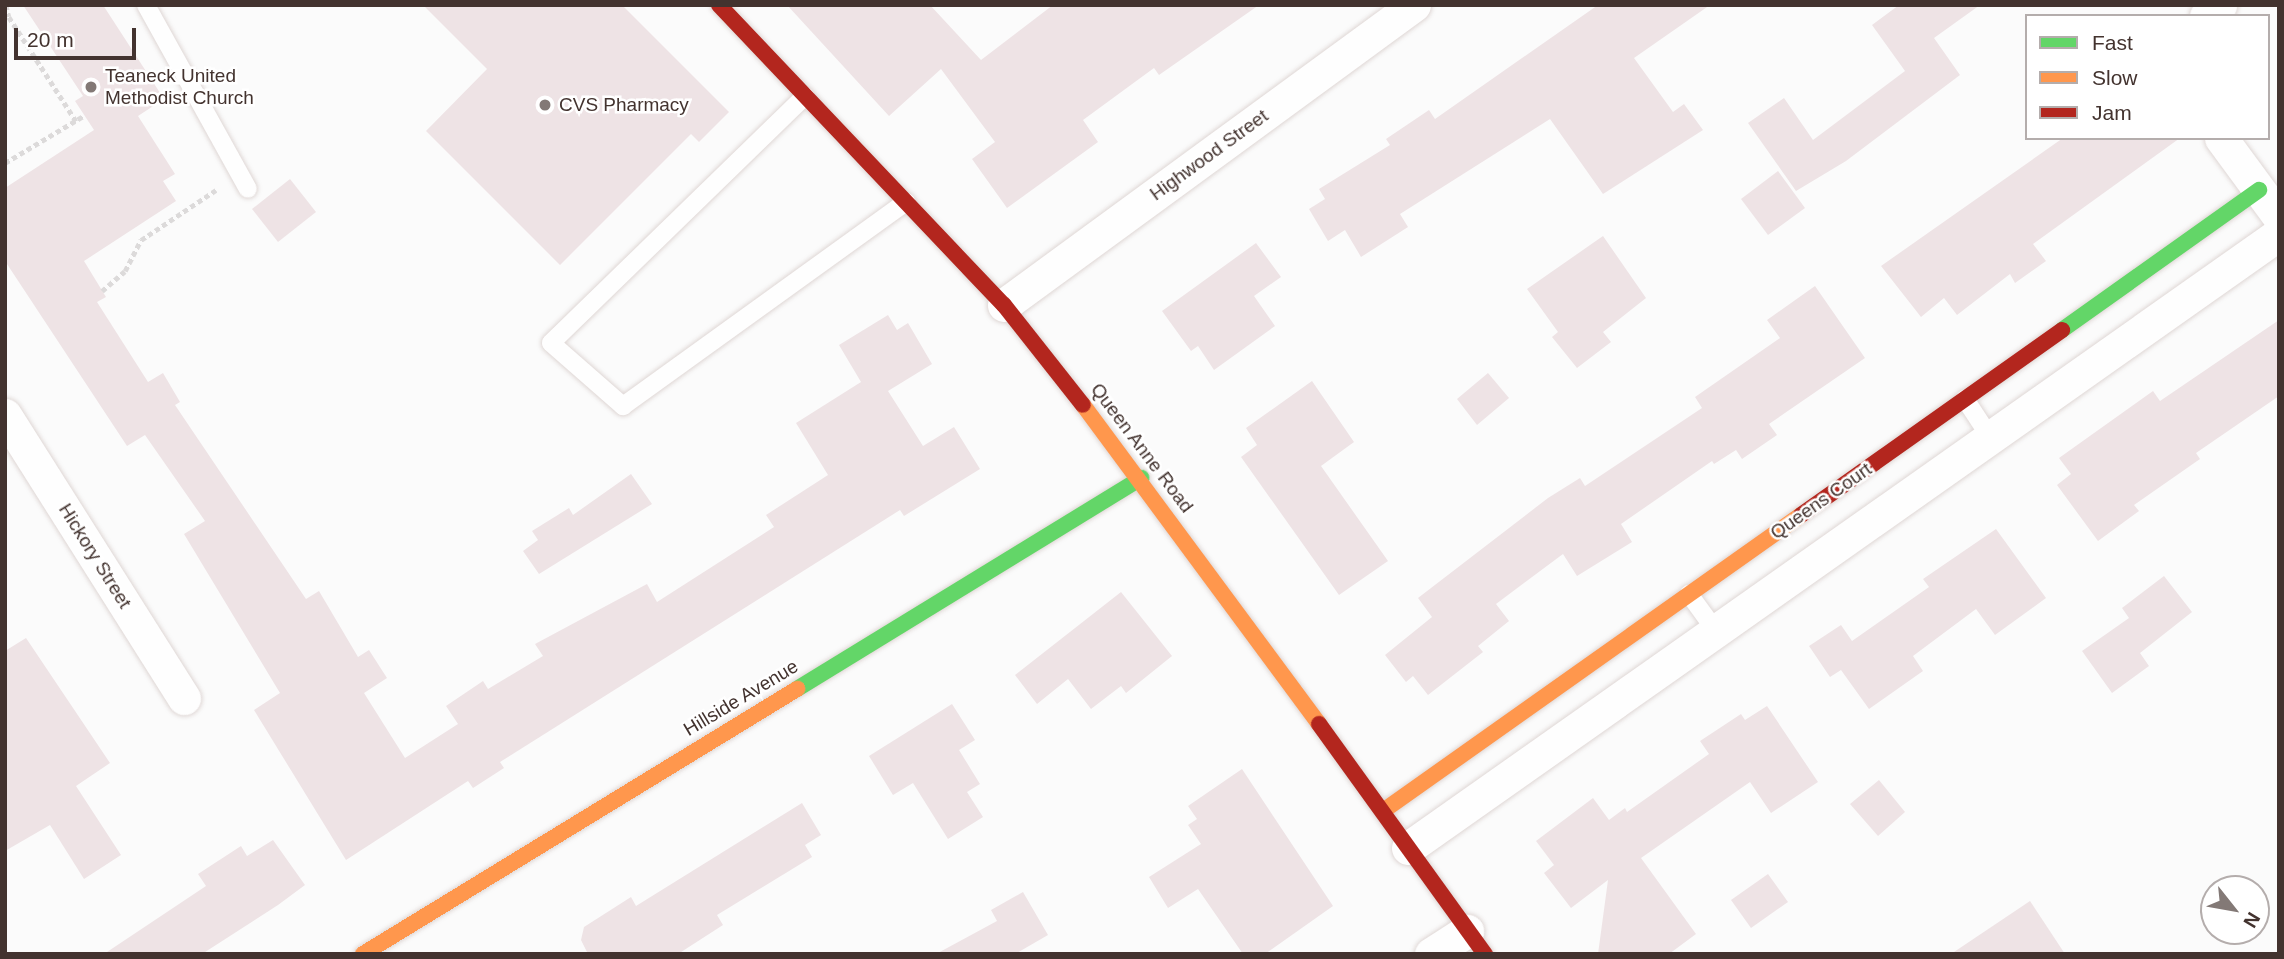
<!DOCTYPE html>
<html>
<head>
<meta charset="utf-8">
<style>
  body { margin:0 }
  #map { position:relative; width:2284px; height:959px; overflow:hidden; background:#fbfbfb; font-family:Arial,sans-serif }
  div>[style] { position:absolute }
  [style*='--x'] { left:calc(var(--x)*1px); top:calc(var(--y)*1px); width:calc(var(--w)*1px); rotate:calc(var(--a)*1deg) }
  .building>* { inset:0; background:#eee3e5 }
  .path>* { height:4.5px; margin-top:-2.25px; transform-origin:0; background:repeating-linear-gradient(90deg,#dcdada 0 5px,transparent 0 8.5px) }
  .roads { filter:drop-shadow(0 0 2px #dfd7d5) drop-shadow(0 0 2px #dfd7d5) }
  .lane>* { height:18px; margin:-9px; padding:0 9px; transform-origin:9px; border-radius:9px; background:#fefefe }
  .street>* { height:33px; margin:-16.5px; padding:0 16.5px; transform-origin:16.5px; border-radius:16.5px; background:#fefefe }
  .fast>* { height:16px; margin:-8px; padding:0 8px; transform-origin:8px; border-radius:8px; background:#63d668 }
  .slow>* { height:16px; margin:-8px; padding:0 8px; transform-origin:8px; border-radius:8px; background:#ff974d }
  .jam>* { height:16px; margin:-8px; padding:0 8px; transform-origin:8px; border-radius:8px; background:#b3261e }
  .dots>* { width:19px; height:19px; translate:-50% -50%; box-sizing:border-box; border:4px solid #fff; border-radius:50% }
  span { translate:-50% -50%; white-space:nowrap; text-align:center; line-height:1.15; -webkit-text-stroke:5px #fff; paint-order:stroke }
  .poi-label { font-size:19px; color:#43332f }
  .left { translate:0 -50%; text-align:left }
  .street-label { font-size:19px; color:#43332f }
  .frame { position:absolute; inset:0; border:7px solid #43332f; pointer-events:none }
  .legend { position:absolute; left:2025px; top:14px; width:245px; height:126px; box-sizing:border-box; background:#fff; border:2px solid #b4adac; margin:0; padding:9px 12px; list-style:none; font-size:21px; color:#43332f }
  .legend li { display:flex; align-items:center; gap:14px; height:35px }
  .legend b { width:35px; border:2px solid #b4adac }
  .north { position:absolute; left:2200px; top:875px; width:70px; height:70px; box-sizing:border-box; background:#fff; border:2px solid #b4adac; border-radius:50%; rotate:121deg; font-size:19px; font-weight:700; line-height:28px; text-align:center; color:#43332f }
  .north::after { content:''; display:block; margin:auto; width:24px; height:32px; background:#837976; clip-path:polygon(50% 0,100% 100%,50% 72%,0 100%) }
  .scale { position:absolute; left:14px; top:28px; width:122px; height:32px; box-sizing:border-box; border:4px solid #43332f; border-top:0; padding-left:9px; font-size:21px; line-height:24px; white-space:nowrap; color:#43332f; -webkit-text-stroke:5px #fff; paint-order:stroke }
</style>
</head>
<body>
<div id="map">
  <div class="building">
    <i style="clip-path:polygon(23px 5px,103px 5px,164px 99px,138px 116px,175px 174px,163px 181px,176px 201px,84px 261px,106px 297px,97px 302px,148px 382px,163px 373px,180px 402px,175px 405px,306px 599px,319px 591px,358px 657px,369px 650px,387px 678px,364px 693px,405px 758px,458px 724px,446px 706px,483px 681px,488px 689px,543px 656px,535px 644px,647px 584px,657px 602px,774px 527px,766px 515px,828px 475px,796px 423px,861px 382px,839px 345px,888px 315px,897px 330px,908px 323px,932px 364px,888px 391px,923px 446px,954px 427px,980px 469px,904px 516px,900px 510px,500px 762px,504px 768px,473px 788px,468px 781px,346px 860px,254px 710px,280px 693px,184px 534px,205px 521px,145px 435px,127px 446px,5px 261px,5px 188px,94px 130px,75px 101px,83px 96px)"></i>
    <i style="clip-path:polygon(423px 5px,622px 5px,729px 112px,699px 142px,691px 134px,560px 265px,426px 131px,487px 69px)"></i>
    <i style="clip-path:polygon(787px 5px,930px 5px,981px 60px,1053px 5px,1259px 5px,1159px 75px,1154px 68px,1083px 120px,1098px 142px,1007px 208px,972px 159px,995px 142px,941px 69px,889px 116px)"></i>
    <i style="clip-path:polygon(1598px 5px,1710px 5px,1634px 58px,1673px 112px,1684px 104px,1703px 130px,1603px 194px,1550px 119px,1400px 214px,1408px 227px,1361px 257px,1345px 230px,1328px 241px,1309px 209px,1325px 199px,1319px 189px,1390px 145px,1386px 139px,1429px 110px,1435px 119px)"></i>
    <i style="clip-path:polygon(1899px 5px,1980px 5px,1934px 38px,1960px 75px,1846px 161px,1796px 191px,1748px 123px,1784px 98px,1813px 140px,1905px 71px,1872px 25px)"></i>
    <i style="clip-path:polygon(2063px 138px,2180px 138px,2033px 244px,2046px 261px,2015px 283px,2010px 274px,1957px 315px,1944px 298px,1921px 317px,1881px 266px)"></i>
    <i style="clip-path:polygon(1778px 171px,1805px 208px,1768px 235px,1741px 199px)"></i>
    <i style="clip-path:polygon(290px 179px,316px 212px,278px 242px,252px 209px)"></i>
    <i style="clip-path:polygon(1603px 236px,1646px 298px,1603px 332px,1611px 342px,1577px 368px,1552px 337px,1558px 332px,1527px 289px)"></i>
    <i style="clip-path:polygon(1256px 243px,1281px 277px,1254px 296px,1275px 326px,1214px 370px,1198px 346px,1191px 351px,1162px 311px)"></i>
    <i style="clip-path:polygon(1815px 286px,1865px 358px,1769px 424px,1777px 435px,1742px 459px,1736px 450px,1714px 464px,1712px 461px,1621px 524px,1632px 542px,1577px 576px,1563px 554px,1496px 604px,1509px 621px,1478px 646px,1483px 652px,1428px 695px,1413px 676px,1406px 682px,1385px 655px,1432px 617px,1418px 598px,1548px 498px,1580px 478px,1585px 486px,1702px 408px,1695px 397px,1780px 338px,1767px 320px)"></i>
    <i style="clip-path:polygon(2279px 320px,2279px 396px,2196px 453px,2200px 459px,2134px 505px,2139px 511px,2098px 541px,2057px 485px,2071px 474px,2059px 458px,2153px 391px,2160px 401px)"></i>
    <i style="clip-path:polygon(1488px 373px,1509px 398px,1477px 425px,1457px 399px)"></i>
    <i style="clip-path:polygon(1312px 381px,1354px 442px,1321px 466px,1388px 561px,1339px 595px,1241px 457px,1257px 445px,1246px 428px)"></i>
    <i style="clip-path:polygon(631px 474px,652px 504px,539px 574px,523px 551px,538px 540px,532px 531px,569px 508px,573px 515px)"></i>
    <i style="clip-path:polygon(1996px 529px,2046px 598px,1995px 635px,1976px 609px,1913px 656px,1923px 671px,1869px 709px,1841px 670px,1830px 677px,1809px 646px,1841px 625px,1852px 641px,1929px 587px,1923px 579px)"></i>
    <i style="clip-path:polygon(2164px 576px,2192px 612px,2140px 653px,2149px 666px,2112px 693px,2082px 651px,2129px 618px,2122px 608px)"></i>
    <i style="clip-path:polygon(1121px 592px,1172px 656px,1126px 693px,1121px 686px,1091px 709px,1068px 679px,1037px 704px,1015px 675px)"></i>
    <i style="clip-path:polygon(26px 638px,110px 763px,76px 786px,121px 855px,84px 879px,50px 825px,5px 851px,5px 651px)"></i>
    <i style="clip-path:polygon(952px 704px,975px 740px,959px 750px,980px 784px,967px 792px,983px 817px,948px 839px,913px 783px,893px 795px,869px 756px)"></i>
    <i style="clip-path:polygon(1767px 706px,1818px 782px,1771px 813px,1750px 782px,1641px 858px,1696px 934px,1669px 954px,1598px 954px,1608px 880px,1571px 908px,1544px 873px,1554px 865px,1536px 841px,1593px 798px,1609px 820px,1625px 808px,1627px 812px,1709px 754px,1700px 741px,1741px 714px,1745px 720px)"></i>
    <i style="clip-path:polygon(1242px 769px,1333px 906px,1265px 954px,1243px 954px,1198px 889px,1168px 908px,1149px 877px,1201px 844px,1188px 825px,1197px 819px,1188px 806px)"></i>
    <i style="clip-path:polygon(1879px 780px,1905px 812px,1878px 836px,1850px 804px)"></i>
    <i style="clip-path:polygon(802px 803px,821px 835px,805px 845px,812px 857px,717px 915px,723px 925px,678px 954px,588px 954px,581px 940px,584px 927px,631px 897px,636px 906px)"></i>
    <i style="clip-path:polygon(273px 840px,305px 885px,278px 905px,202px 954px,104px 954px,206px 886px,198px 874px,241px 846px,247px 856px)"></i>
    <i style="clip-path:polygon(1768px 874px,1788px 902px,1751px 928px,1731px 900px)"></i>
    <i style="clip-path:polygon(1023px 892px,1048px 935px,1015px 954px,936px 954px,997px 921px,991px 910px)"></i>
    <i style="clip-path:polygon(2030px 901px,2065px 954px,1951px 954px)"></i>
  </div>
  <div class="path">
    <i style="--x:6;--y:5;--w:12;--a:76"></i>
    <i style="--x:9;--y:17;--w:124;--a:57.2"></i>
    <i style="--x:5;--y:163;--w:93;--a:-31"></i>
    <i style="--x:102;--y:291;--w:30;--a:-41"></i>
    <i style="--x:125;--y:271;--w:35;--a:-63"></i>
    <i style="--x:141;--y:240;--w:90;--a:-33.7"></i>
  </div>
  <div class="roads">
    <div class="lane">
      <i style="--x:146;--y:5;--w:210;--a:61"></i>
      <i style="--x:805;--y:96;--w:354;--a:135.8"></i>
      <i style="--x:551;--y:343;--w:96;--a:41.2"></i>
      <i style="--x:623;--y:406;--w:349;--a:-35.8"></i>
      <i style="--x:1965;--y:399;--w:45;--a:56.7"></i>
      <i style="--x:1689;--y:594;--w:46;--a:53.9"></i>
    </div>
    <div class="street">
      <i style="--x:2206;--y:16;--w:18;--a:-38"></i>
      <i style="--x:2221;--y:138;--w:98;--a:53.7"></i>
      <i style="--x:1004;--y:305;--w:508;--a:-36.19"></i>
      <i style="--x:5;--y:415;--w:335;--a:57.7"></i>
      <i style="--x:1408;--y:848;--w:1066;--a:-35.18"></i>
      <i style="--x:1431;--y:954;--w:43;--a:-32.6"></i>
    </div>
    <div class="fast">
      <i style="--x:2062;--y:330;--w:242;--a:-35.4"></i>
      <i style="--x:797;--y:689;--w:404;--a:-31.5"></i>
    </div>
    <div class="slow">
      <i style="--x:1083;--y:405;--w:397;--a:53.5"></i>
      <i style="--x:1383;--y:811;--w:512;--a:-35.3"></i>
      <i style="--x:363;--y:954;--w:509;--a:-31.41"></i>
    </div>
    <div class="jam">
      <i style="--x:719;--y:5;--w:414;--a:46.5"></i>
      <i style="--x:1004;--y:305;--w:127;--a:51.7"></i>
      <i style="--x:1801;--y:515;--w:320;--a:-35.3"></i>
      <i style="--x:1319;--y:724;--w:284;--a:54.2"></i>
    </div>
  </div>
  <div class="dots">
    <i style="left:91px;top:87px;background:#837976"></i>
    <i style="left:545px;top:105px;background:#837976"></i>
  </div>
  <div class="poi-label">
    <span class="left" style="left:105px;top:87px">Teaneck United<br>Methodist Church</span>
    <span class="left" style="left:559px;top:105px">CVS Pharmacy</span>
  </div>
  <div class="street-label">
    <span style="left:1209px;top:155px;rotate:-36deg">Highwood Street</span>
    <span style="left:1142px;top:448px;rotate:53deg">Queen Anne Road</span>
    <span style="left:1821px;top:501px;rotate:-35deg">Queens Court</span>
    <span style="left:95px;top:556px;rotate:58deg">Hickory Street</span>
    <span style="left:741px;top:698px;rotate:-31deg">Hillside Avenue</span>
  </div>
  <div class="frame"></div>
  <ul class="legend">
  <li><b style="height:9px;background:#63d668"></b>Fast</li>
  <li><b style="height:9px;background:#ff974d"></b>Slow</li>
  <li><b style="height:9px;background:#b3261e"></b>Jam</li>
  </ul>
  <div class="north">N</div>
  <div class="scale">20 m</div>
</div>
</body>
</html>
